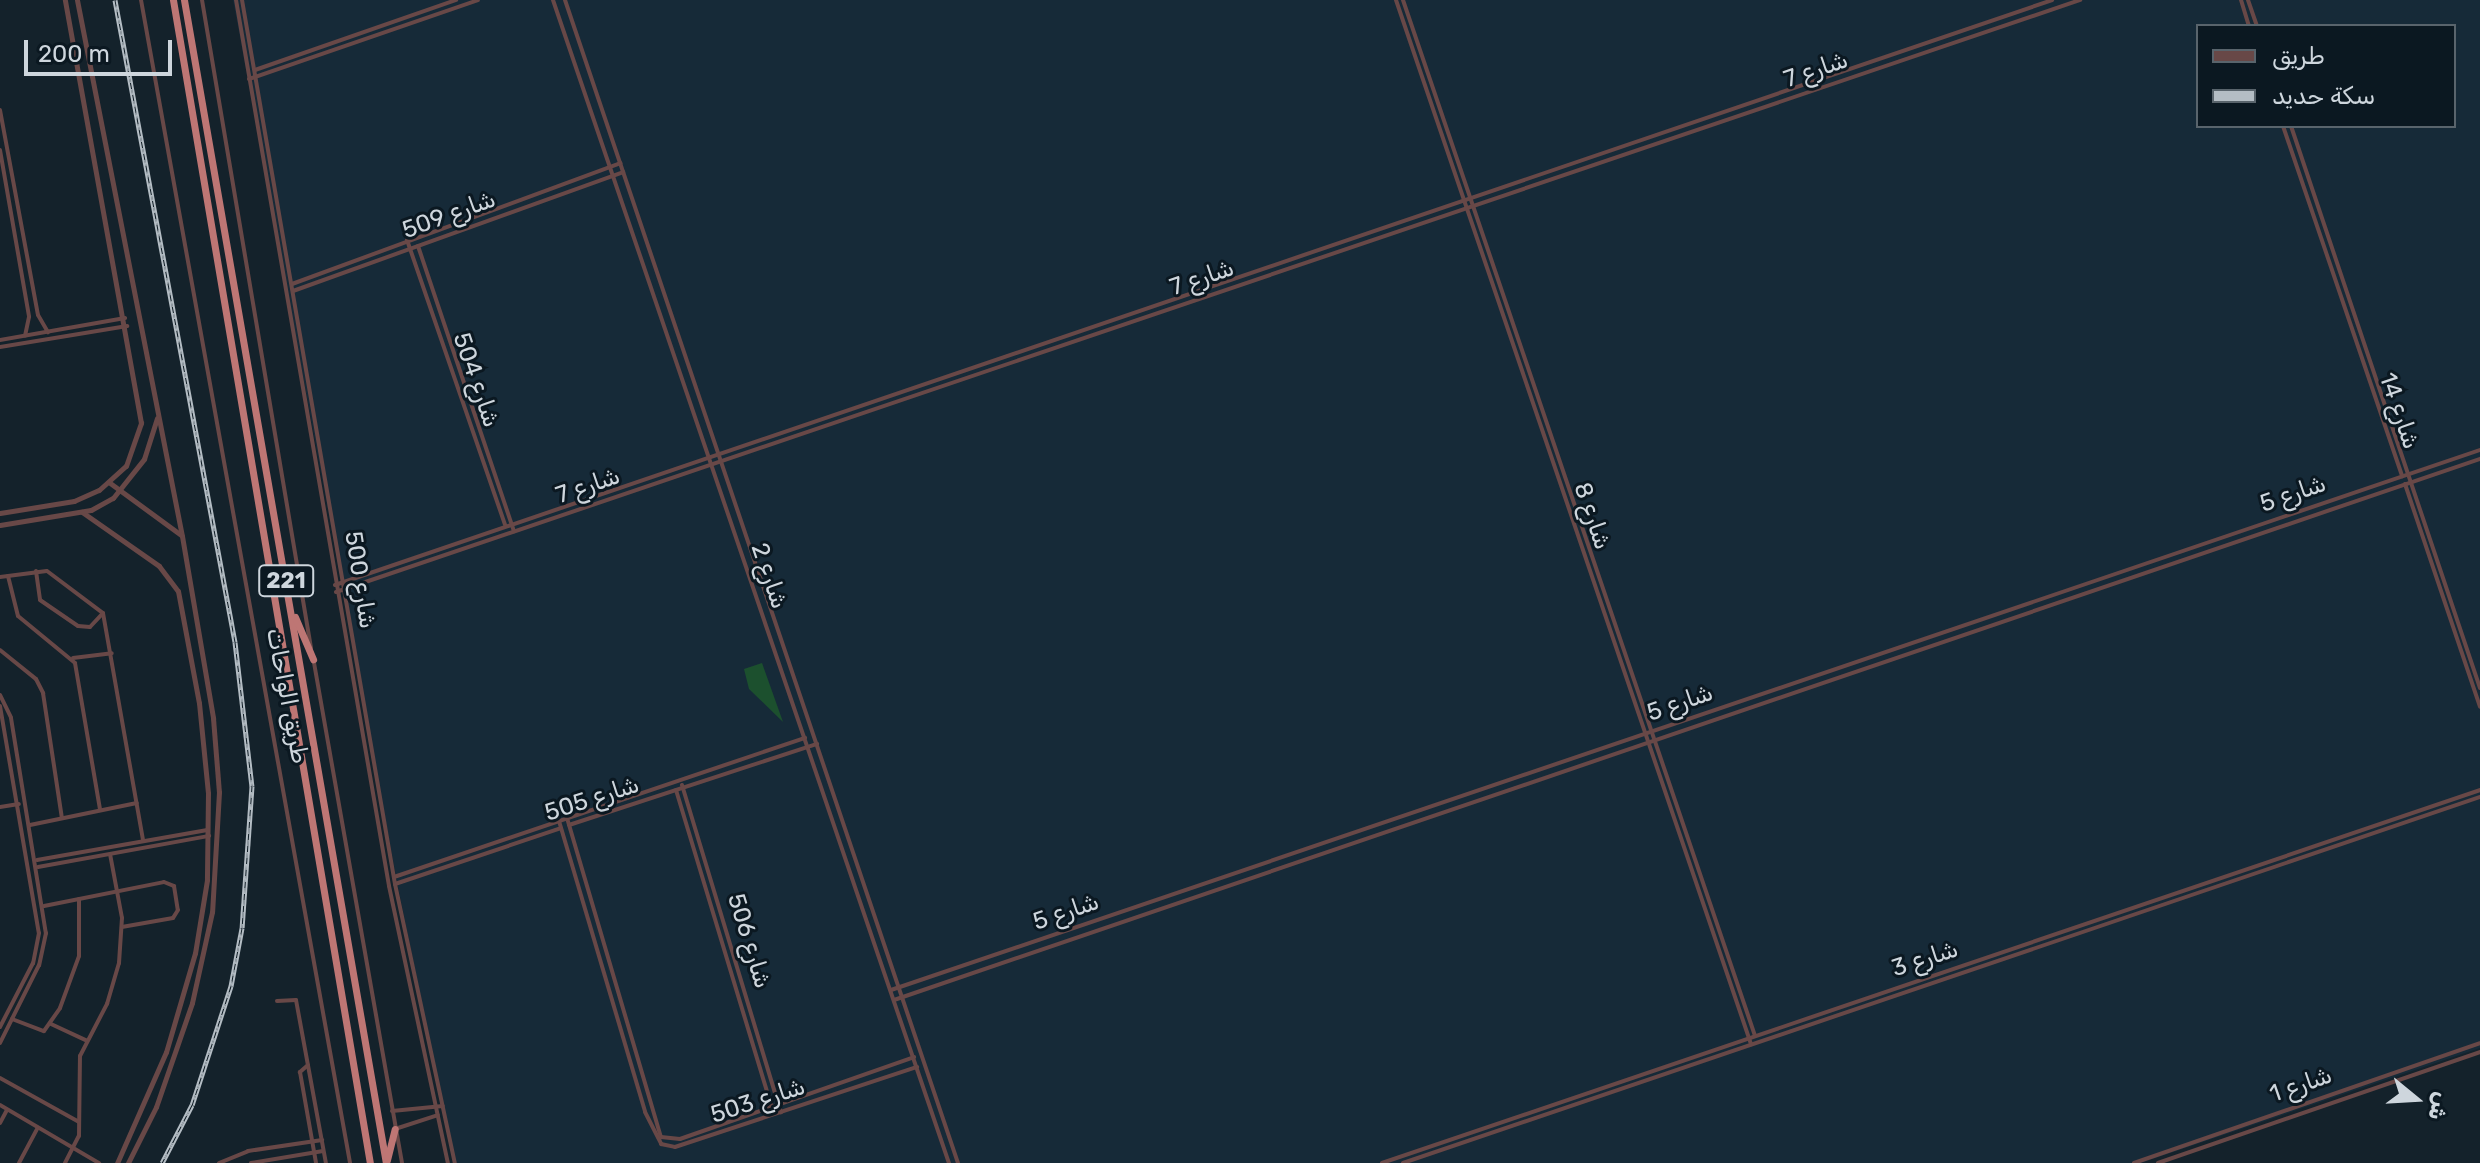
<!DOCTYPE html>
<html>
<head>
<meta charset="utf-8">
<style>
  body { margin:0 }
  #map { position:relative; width:2480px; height:1163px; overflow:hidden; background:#14222b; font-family:Rubik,"Noto Naskh Arabic",sans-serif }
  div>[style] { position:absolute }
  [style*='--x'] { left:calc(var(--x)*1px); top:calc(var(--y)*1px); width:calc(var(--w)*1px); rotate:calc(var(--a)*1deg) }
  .built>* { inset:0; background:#162a38 }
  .green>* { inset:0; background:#1c502e }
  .minor>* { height:4px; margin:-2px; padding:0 2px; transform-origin:2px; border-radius:2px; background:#684847 }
  .tertiary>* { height:5px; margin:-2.5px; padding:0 2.5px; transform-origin:2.5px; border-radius:2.5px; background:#684847 }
  .trunk>* { height:7px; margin:-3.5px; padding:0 3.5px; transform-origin:3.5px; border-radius:3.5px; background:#be7674 }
  .rail>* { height:5px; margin-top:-2.5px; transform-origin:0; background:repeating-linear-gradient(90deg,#0b1821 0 6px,#b4bdc4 0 12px); box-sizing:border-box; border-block:2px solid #b4bdc4 }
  span { translate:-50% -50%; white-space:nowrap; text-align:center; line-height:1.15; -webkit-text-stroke:6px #0b1821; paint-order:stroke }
  .shield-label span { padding:2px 6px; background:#0b1821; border:2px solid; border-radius:6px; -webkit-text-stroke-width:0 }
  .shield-label { font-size:22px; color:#ced6dd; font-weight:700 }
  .street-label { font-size:24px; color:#ced6dd }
  .legend { position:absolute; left:2196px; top:24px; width:260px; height:104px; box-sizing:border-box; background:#0b1821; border:2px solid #59646c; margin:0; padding:10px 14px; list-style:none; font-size:24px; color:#ced6dd }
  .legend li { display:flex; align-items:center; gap:16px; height:40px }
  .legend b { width:40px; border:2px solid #59646c }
  .north { position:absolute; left:2376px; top:1059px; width:80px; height:80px; -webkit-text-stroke:6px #0b1821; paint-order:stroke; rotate:108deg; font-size:22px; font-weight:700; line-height:32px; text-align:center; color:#ced6dd }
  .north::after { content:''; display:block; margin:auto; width:28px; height:36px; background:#ced6dd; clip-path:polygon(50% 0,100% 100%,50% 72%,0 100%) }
  .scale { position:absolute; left:24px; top:40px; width:148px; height:36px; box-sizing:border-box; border:4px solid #ced6dd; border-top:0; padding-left:10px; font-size:24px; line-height:28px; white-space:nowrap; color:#ced6dd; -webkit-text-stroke:6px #0b1821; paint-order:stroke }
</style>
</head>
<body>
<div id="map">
  <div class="built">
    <i style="clip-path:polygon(evenodd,233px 0,2480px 0,2480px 1048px,2141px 1163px,455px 1163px,398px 887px,233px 0,2198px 26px,2454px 26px,2454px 126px,2198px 126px,2198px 26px)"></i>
  </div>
  <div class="green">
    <i style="clip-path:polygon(762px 663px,783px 722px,749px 689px,744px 669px)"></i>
  </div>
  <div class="minor">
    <i style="--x:141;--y:0;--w:1182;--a:79.81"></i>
    <i style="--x:202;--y:0;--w:657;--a:80.45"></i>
    <i style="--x:236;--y:0;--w:899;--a:80.2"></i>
    <i style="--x:389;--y:886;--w:283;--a:78"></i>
    <i style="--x:242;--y:0;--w:897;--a:80.18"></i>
    <i style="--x:395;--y:884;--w:285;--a:77.9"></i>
    <i style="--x:553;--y:0;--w:1229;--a:71.2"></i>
    <i style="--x:565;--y:0;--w:1228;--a:71.33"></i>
    <i style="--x:1396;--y:0;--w:1103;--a:71.22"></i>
    <i style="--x:1403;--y:0;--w:1094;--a:71.23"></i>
    <i style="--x:2241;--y:0;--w:27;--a:73"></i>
    <i style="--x:2248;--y:0;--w:28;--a:71"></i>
    <i style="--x:255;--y:70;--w:213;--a:-19.2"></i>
    <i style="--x:249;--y:79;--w:242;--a:-19"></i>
    <i style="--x:0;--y:110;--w:208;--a:79.5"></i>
    <i style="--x:38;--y:315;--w:20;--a:60"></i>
    <i style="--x:2283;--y:126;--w:370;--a:71.2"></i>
    <i style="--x:2291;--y:126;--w:593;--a:71.41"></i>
    <i style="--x:0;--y:150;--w:169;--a:80.1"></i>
    <i style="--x:29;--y:317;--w:19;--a:102"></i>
    <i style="--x:407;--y:240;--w:301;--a:71"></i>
    <i style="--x:418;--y:246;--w:301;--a:71.4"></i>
    <i style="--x:292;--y:284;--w:350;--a:-20.2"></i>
    <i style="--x:293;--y:291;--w:351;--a:-19.8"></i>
    <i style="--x:0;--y:340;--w:127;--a:-10"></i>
    <i style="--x:0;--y:347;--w:129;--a:-9.4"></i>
    <i style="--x:2405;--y:484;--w:235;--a:71.4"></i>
    <i style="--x:36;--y:571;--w:29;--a:82"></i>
    <i style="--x:40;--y:600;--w:46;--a:34.4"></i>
    <i style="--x:78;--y:626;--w:12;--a:5"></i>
    <i style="--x:90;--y:627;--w:19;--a:-47"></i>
    <i style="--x:8;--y:576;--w:41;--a:76"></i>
    <i style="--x:18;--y:616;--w:74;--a:39.5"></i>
    <i style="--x:75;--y:663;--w:149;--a:80.3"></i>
    <i style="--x:0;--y:577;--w:47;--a:-7.3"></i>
    <i style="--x:47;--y:571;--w:70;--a:36.9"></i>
    <i style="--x:103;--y:613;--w:231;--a:80"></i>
    <i style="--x:335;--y:585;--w:1814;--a:-18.81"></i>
    <i style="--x:336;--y:592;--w:1842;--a:-18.75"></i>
    <i style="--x:0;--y:650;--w:46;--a:38.9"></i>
    <i style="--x:36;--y:679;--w:16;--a:63"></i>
    <i style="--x:43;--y:693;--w:126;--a:81.4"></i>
    <i style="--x:313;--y:657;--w:514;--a:80.02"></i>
    <i style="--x:73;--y:658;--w:39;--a:-7"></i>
    <i style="--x:0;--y:695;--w:25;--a:64"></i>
    <i style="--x:11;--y:718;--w:218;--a:80.8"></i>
    <i style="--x:46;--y:933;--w:33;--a:102"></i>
    <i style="--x:39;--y:965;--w:87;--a:116.6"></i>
    <i style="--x:0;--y:706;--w:230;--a:80.3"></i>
    <i style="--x:39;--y:933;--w:31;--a:101"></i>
    <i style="--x:33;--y:963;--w:72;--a:117.3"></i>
    <i style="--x:682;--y:785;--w:342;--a:73.2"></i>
    <i style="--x:676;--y:790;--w:338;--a:73.2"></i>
    <i style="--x:0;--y:807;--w:19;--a:-9"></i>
    <i style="--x:567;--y:818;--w:333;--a:73.6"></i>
    <i style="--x:661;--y:1137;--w:19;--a:6"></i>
    <i style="--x:680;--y:1139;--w:248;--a:-19.3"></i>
    <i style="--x:559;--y:821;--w:303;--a:73.5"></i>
    <i style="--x:645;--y:1112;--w:36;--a:63"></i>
    <i style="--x:661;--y:1144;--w:14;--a:12"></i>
    <i style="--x:675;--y:1147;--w:255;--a:-18.3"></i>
    <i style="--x:30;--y:825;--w:109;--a:-11.6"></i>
    <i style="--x:569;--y:825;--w:261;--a:-18.1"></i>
    <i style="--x:37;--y:860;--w:173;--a:-10"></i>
    <i style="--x:38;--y:867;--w:174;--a:-10.3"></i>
    <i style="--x:394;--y:877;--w:434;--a:-18.7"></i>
    <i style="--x:395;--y:884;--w:175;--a:-18.6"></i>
    <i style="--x:44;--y:906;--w:122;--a:-11.3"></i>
    <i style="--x:164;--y:882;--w:11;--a:22"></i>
    <i style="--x:174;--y:886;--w:24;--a:81"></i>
    <i style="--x:178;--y:910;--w:9;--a:122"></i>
    <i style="--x:173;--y:918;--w:52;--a:170"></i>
    <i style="--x:891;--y:990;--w:1678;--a:-18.77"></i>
    <i style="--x:894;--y:1000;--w:1676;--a:-18.84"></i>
    <i style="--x:277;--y:1001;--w:19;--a:-3"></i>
    <i style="--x:296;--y:1000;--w:166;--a:79.6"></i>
    <i style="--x:12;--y:1019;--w:34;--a:21"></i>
    <i style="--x:44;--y:1031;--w:28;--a:-55"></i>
    <i style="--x:60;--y:1008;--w:55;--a:-69.9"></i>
    <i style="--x:79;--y:956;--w:57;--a:-90"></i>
    <i style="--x:51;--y:1024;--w:40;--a:25"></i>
    <i style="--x:308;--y:1065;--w:11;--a:139"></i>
    <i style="--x:300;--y:1072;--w:92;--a:80"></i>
    <i style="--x:0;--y:1078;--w:90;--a:29.1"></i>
    <i style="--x:0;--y:1105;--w:115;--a:30.4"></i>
    <i style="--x:392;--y:1111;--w:51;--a:-5.6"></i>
    <i style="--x:0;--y:1123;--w:15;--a:-62"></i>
    <i style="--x:395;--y:1129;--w:45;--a:-18"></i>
    <i style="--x:19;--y:1163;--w:40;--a:-62"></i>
    <i style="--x:65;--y:1163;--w:30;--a:-63"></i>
    <i style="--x:79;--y:1136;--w:80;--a:-89.3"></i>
    <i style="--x:80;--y:1056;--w:59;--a:-62.6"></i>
    <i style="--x:107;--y:1004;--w:43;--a:-73.7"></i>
    <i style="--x:119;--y:963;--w:45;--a:-86.2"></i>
    <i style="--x:122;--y:918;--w:65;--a:-100.6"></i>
    <i style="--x:219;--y:1163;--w:31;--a:-22"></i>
    <i style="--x:248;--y:1151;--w:75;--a:-8.5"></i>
    <i style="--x:251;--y:1163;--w:73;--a:-9.5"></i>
    <i style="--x:1382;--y:1163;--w:1160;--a:-18.76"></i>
    <i style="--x:1403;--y:1163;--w:1137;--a:-18.77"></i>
    <i style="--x:2134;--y:1163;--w:366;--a:-19.1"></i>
    <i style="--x:2158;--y:1163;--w:341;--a:-19"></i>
  </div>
  <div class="tertiary">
    <i style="--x:77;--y:0;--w:546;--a:78.92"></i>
    <i style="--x:182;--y:536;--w:185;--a:80.3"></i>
    <i style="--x:213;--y:718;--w:74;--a:85.4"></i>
    <i style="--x:219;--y:792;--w:120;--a:93.3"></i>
    <i style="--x:212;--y:912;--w:93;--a:102.4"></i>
    <i style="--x:192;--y:1003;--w:110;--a:109.1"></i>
    <i style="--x:156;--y:1107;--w:63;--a:116.6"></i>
    <i style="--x:110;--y:483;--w:88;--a:36.2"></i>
    <i style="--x:82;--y:512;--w:94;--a:35"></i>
    <i style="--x:159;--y:566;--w:31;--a:53"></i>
    <i style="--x:178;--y:591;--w:114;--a:79.4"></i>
    <i style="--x:199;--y:703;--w:90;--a:84.3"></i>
    <i style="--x:208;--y:793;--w:87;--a:90.7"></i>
    <i style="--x:207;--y:880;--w:74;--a:99.3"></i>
    <i style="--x:195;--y:953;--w:103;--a:106.3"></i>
    <i style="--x:166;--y:1052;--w:121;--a:113.8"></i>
    <i style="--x:0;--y:513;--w:75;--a:-9.2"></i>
    <i style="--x:74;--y:501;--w:27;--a:-24"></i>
    <i style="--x:99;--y:490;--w:36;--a:-42"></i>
    <i style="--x:126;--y:466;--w:46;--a:-70.8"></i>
    <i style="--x:141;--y:423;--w:430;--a:-100.2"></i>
    <i style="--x:0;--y:525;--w:92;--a:-9.4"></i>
    <i style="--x:91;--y:510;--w:25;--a:-29"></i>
    <i style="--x:113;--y:498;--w:50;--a:-51.5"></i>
    <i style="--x:144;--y:459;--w:43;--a:-72.4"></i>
  </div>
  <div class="trunk">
    <i style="--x:173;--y:0;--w:1180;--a:80.39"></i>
    <i style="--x:184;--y:0;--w:1180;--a:80.15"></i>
    <i style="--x:295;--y:617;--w:46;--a:66.8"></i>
    <i style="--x:387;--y:1160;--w:32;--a:-76"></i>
  </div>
  <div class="rail">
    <i style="--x:115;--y:0;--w:653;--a:79.41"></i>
    <i style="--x:235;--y:642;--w:145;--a:83.3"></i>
    <i style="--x:252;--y:786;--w:142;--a:94"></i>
    <i style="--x:242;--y:928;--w:59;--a:100.7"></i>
    <i style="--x:231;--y:986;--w:125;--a:108.1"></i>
    <i style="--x:192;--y:1105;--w:65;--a:117.3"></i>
  </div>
  <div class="shield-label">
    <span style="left:286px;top:581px">221</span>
  </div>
  <div class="street-label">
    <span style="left:1816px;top:70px;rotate:-19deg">شارع 7</span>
    <span style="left:449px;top:215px;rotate:-20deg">شارع 509</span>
    <span style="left:1202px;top:278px;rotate:-19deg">شارع 7</span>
    <span style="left:476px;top:380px;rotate:71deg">شارع 504</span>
    <span style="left:2399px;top:411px;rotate:71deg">شارع 14</span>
    <span style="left:588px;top:486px;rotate:-19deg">شارع 7</span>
    <span style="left:2293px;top:494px;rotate:-19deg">شارع 5</span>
    <span style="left:1592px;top:516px;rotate:71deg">شارع 8</span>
    <span style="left:769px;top:576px;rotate:71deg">شارع 2</span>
    <span style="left:360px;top:580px;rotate:81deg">شارع 500</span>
    <span style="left:287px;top:696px;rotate:79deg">طريق الواحات</span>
    <span style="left:1680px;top:703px;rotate:-19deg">شارع 5</span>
    <span style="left:592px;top:799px;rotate:-18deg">شارع 505</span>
    <span style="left:1066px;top:912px;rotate:-19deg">شارع 5</span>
    <span style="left:749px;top:941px;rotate:73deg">شارع 506</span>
    <span style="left:1925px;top:959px;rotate:-18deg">شارع 3</span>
    <span style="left:2301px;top:1085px;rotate:-19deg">شارع 1</span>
    <span style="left:758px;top:1101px;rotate:-18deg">شارع 503</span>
  </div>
  <ul class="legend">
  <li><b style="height:10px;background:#684847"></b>طريق</li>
  <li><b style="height:10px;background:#b4bdc4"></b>سكة حديد</li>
  </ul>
  <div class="north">ش</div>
  <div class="scale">200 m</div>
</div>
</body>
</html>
